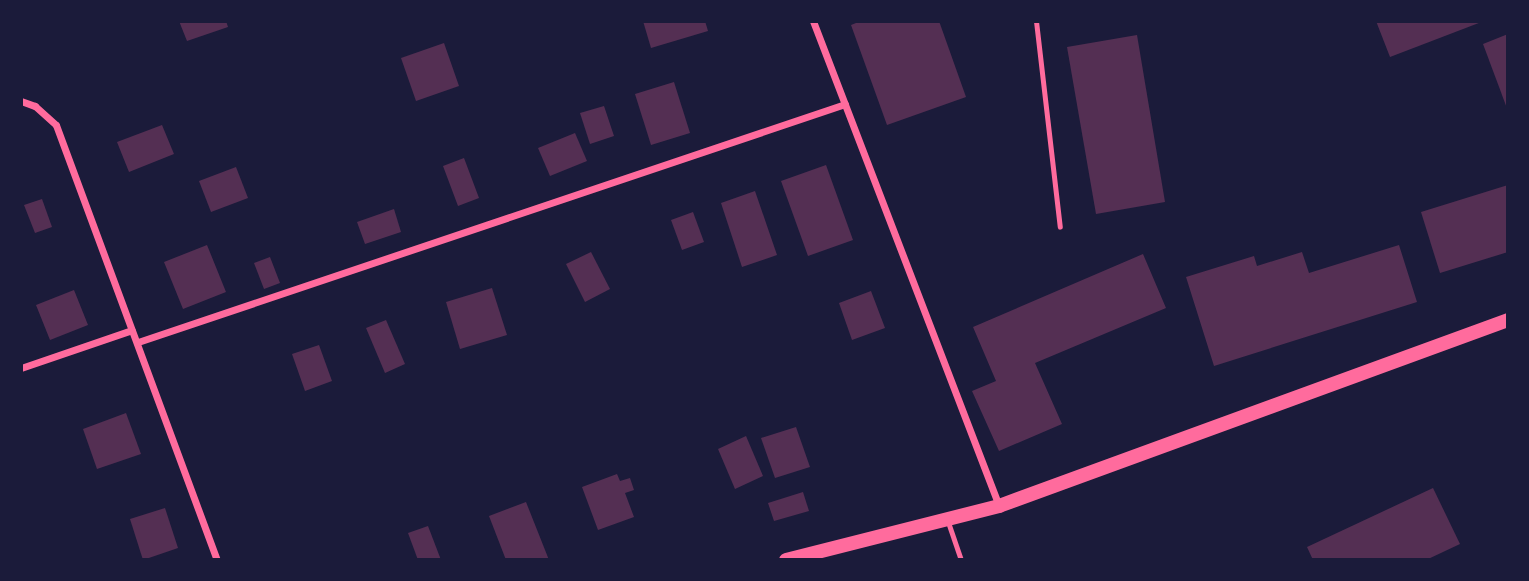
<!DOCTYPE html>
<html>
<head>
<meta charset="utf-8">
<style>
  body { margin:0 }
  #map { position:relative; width:1529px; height:581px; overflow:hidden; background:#1b1b3a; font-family:Commissioner,sans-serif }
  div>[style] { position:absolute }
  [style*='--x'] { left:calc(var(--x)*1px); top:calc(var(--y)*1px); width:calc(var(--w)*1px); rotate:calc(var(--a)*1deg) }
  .building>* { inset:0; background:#542f53 }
  .service>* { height:5px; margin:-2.5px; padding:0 2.5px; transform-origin:2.5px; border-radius:2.5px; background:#ff6b9d }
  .minor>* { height:7px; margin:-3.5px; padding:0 3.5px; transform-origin:3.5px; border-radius:3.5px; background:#ff6b9d }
  .secondary>* { height:14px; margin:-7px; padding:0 7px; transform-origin:7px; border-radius:7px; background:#ff6b9d }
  span { translate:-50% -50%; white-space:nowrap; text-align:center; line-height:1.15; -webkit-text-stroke:7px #1b1b3a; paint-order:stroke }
  .frame { position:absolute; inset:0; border:23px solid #1b1b3a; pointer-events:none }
</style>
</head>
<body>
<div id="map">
  <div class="building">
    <i style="clip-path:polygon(179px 21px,226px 21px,228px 27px,187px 41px)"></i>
    <i style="clip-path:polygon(643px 21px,705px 21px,708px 31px,651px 48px)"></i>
    <i style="clip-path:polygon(861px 21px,939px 21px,966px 97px,887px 125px,851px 25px)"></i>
    <i style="clip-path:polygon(1376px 21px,1484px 21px,1390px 57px)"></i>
    <i style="clip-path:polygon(1508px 34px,1508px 111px,1483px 44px)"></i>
    <i style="clip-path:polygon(1137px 35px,1165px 202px,1096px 214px,1067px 47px)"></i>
    <i style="clip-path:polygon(444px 43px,459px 86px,416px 101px,401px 58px)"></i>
    <i style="clip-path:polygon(674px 82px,690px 133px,651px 145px,635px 94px)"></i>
    <i style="clip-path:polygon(604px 106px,614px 136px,590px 144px,580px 113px)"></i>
    <i style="clip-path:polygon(162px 125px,174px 154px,129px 172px,117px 142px)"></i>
    <i style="clip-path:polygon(575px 133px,587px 161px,550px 176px,538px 148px)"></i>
    <i style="clip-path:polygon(464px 158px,479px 198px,458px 206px,443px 166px)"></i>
    <i style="clip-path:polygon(826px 165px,853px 240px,808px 256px,781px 181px)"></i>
    <i style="clip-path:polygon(236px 167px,248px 198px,211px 212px,199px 181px)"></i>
    <i style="clip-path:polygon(1508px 185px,1508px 252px,1440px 273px,1421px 212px)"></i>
    <i style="clip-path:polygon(755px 191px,777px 255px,742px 267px,721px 203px)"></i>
    <i style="clip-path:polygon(42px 199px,52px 227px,35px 233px,24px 205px)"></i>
    <i style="clip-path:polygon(394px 209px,401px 232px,365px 244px,357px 222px)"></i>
    <i style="clip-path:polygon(693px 212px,704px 242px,682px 250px,671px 220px)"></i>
    <i style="clip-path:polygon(207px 245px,226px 292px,183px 309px,164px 262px)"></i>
    <i style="clip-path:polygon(1399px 245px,1417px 302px,1214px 366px,1186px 277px,1254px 256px,1257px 266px,1302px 252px,1309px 273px)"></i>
    <i style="clip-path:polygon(591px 252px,610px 289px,585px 302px,566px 264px)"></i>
    <i style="clip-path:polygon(1143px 254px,1166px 308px,1035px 363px,1062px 424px,999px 451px,972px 391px,996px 381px,973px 327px)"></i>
    <i style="clip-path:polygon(270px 257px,280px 283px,264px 289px,254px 263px)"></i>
    <i style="clip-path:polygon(492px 288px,507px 335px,460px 349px,446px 302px)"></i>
    <i style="clip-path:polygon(74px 290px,88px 325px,50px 340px,36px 305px)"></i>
    <i style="clip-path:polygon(871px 291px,885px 328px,852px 340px,839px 303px)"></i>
    <i style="clip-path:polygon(386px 320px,405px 364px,385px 373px,366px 328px)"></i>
    <i style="clip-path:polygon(319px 345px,332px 381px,305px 391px,292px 354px)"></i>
    <i style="clip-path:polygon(126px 413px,141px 454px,97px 469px,83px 429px)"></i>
    <i style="clip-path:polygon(796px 427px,810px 467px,775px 478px,761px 438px)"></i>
    <i style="clip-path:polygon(746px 436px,763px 476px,735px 489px,718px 449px)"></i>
    <i style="clip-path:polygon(617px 474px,620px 481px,630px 478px,634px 490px,625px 493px,634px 517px,598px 530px,582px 487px)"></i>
    <i style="clip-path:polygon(1433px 488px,1460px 544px,1426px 560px,1313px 560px,1307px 547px)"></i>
    <i style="clip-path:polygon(803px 492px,809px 511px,774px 521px,768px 503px)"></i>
    <i style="clip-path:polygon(526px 502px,549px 560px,506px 560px,489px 516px)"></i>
    <i style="clip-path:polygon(165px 508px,178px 548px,143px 560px,130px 519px)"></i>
    <i style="clip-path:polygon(428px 526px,441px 560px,418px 560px,408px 533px)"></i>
  </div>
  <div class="service">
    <i style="--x:1036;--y:21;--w:207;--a:83.4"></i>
    <i style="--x:948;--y:522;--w:40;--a:71.1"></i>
  </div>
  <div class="minor">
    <i style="--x:813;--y:21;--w:519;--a:69.02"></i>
    <i style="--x:21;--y:101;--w:15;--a:20"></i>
    <i style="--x:35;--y:106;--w:28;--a:42"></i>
    <i style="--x:56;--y:125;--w:464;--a:69.7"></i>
    <i style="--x:138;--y:342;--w:746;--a:-18.6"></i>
    <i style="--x:21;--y:368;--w:117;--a:-18.9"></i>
  </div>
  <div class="secondary">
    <i style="--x:786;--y:560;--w:220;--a:-14.2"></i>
    <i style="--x:999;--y:506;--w:542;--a:-20.07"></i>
  </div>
  <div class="frame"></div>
</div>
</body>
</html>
